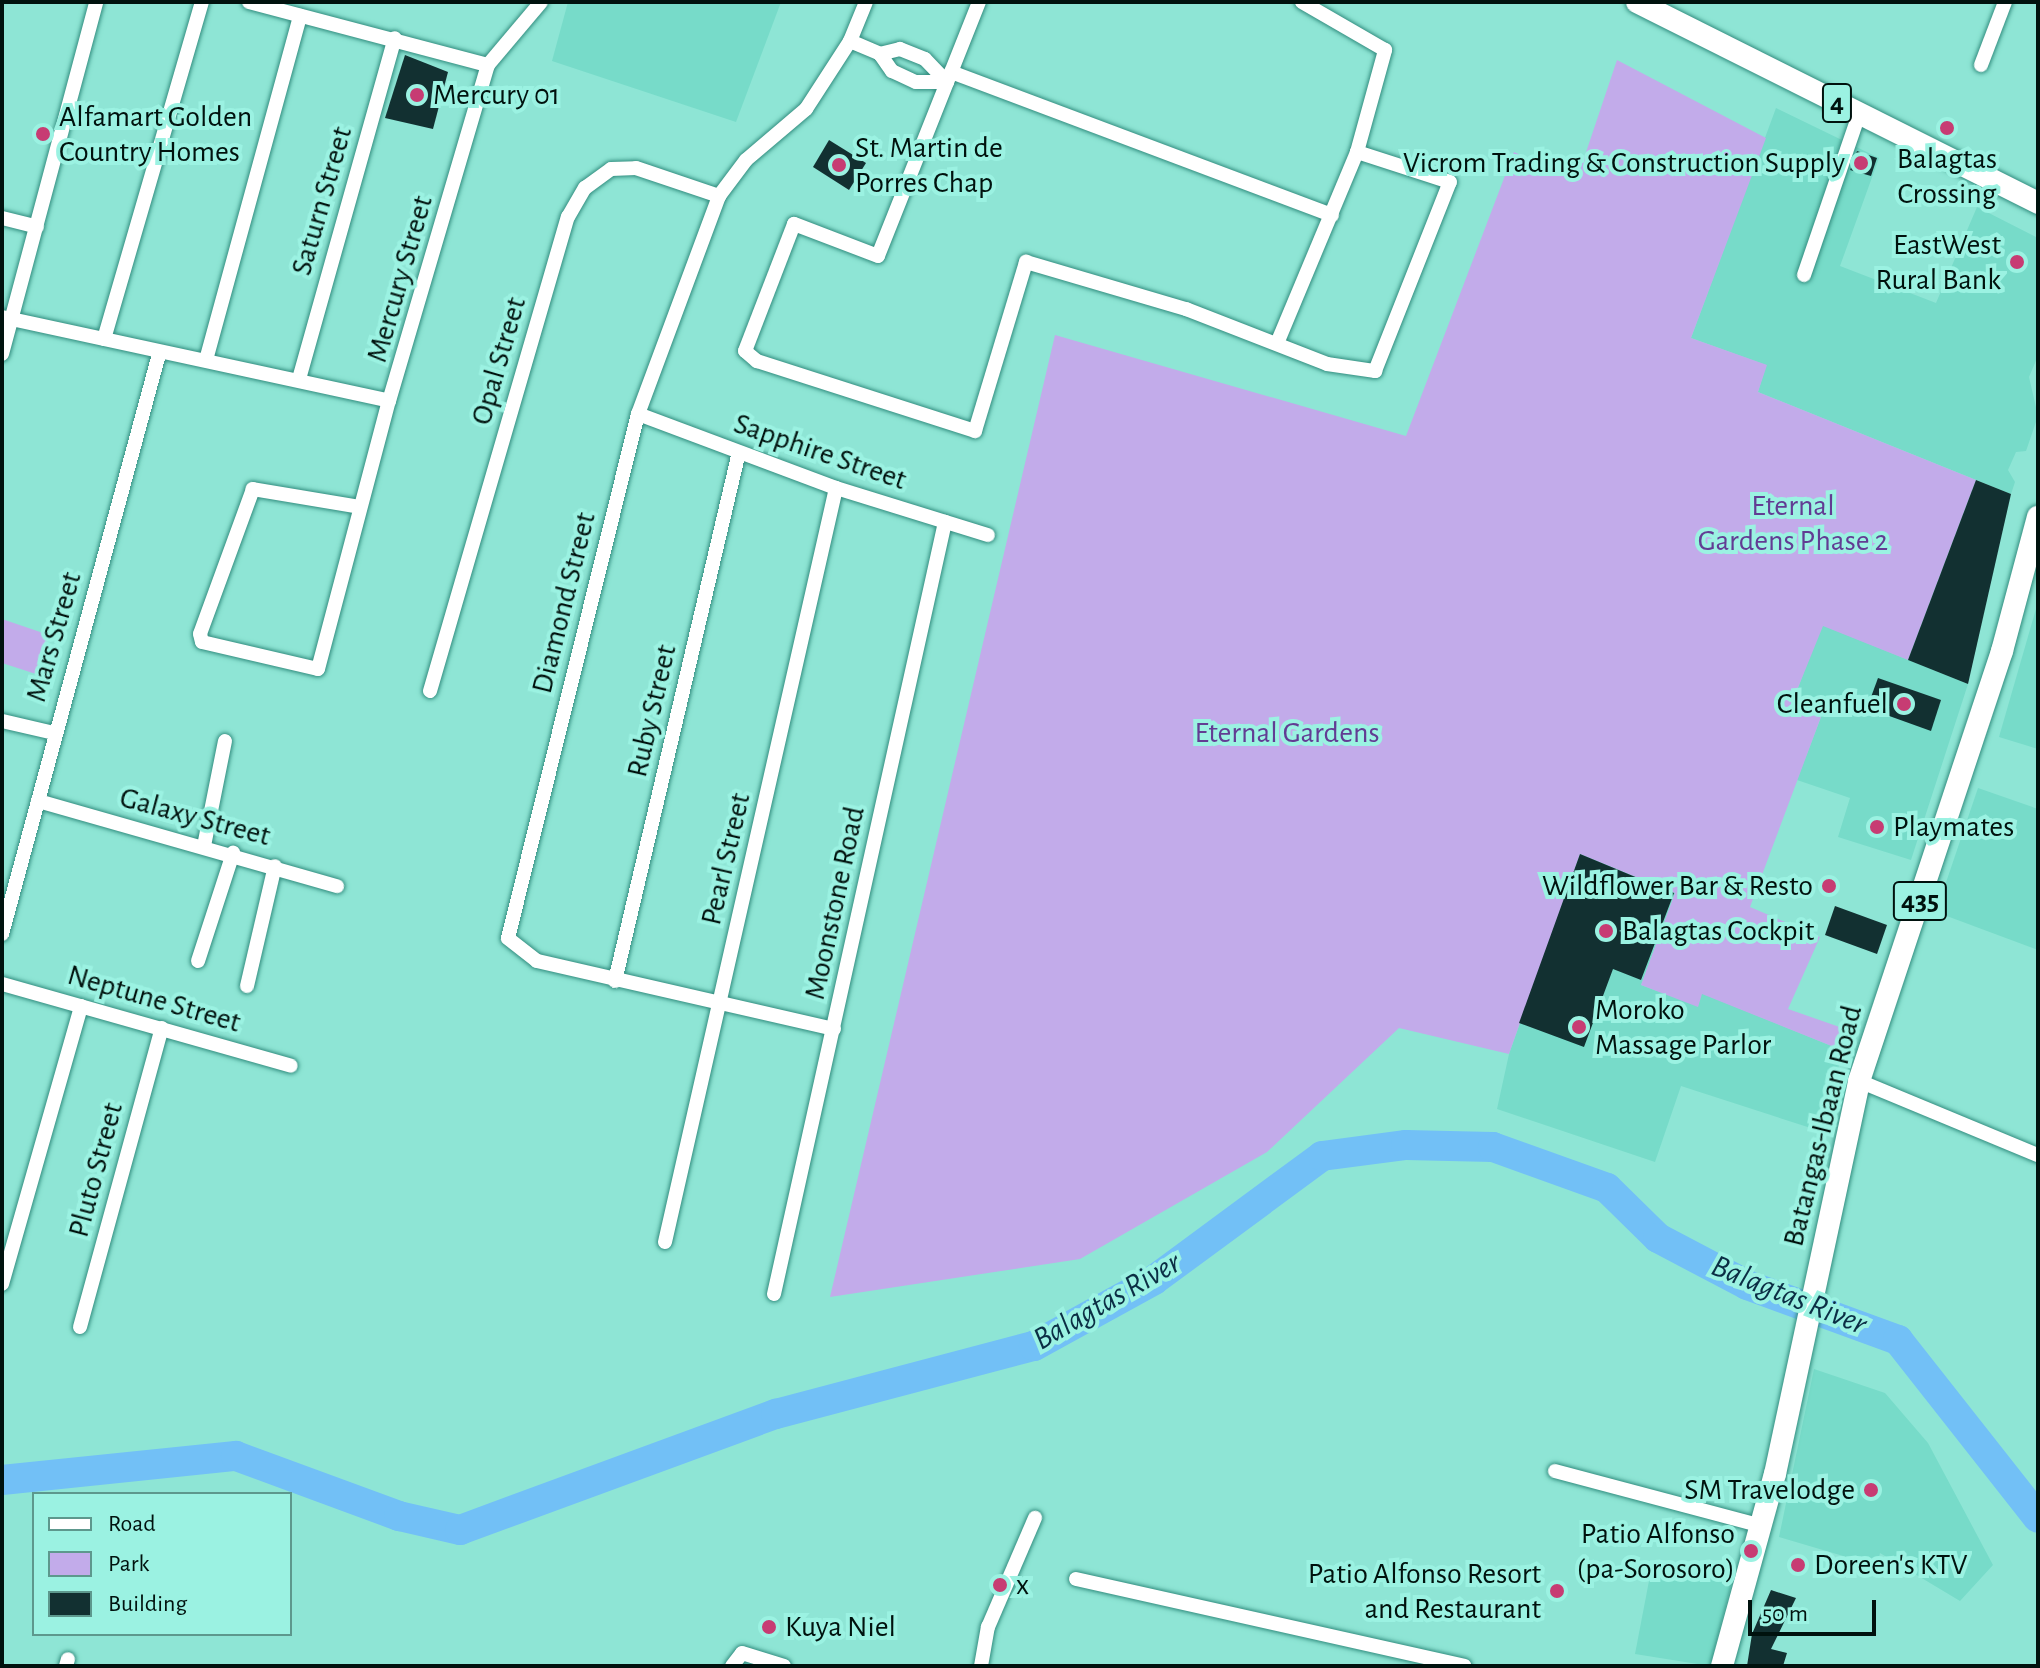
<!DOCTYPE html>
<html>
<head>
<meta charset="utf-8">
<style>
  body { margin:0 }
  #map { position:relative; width:2040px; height:1668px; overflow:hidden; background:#8ee5d5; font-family:"Alegreya Sans",sans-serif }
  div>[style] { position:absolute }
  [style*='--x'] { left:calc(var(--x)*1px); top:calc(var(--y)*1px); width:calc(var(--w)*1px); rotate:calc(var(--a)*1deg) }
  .built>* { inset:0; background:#77dbc9 }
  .green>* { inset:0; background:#c2abea }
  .river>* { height:30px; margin:-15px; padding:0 15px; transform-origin:15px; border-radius:15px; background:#72c0f6 }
  .building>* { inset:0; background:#123031 }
  .roads { filter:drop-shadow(0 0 2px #328d7f) drop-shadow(0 0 2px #328d7f) }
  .street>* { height:14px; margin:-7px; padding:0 7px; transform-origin:7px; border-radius:7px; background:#fff }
  .primary>* { height:22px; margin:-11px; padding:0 11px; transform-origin:11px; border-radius:11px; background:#fff }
  .dots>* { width:22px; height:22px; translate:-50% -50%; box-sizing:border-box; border:4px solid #9bf2e2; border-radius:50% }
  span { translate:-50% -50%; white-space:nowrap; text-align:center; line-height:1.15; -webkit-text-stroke:8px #9bf2e2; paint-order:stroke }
  .shield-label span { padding:2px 6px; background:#9bf2e2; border:2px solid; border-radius:6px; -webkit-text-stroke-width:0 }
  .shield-label { font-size:28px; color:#00120e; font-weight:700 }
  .poi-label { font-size:30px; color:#00120e }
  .left { translate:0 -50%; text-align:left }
  .right { translate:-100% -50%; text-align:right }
  .street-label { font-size:30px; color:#00120e }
  .park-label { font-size:30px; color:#623c93 }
  .water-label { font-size:32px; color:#0b2e44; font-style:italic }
  .frame { position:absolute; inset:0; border:4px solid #00120e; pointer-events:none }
  .legend { position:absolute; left:32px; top:1492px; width:260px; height:144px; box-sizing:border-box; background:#9bf2e2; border:2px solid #5d988d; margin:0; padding:10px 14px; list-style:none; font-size:24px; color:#00120e }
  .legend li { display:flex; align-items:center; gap:16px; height:40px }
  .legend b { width:40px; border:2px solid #5d988d }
  .scale { position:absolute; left:1748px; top:1600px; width:128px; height:36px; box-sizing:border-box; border:4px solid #00120e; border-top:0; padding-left:10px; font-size:24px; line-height:28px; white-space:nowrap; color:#00120e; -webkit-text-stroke:6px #9bf2e2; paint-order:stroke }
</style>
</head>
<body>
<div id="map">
  <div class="built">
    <i style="clip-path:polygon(568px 2px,781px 2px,736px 122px,552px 61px)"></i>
    <i style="clip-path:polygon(1776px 108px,1879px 158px,1840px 266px,1936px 303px,1977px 207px,2038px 238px,2038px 356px,2029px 377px,2038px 416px,2026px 451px,2016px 452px,2008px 470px,2015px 482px,2011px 494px,1758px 392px,1766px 365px,1691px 338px)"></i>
    <i style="clip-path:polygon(2038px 602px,2038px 749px,1999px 737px)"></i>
    <i style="clip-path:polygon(1822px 625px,1968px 684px,1911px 860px,1838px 837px,1850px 798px,1797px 780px,1821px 717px,1791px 706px)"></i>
    <i style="clip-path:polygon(1978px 788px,2038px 809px,2038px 950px,1936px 912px)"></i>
    <i style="clip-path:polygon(1580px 853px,1675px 893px,1641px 985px,1698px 1006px,1701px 993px,1844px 1051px,1817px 1130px,1681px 1086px,1655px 1162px,1497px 1109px,1509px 1054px)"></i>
    <i style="clip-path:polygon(1814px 1369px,1885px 1393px,1928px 1443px,1993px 1565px,1960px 1601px,1880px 1553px,1877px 1566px,1779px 1537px)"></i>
    <i style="clip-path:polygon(1653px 1560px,1731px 1585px,1710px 1666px,1635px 1654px)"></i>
  </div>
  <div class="green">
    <i style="clip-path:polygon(1617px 60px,1766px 138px,1691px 338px,1767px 365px,1758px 392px,1976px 480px,1908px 660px,1823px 626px,1791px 705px,1821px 717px,1750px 907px,1820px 937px,1788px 1009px,1851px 1031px,1844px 1051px,1702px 994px,1698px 1007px,1641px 985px,1675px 893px,1580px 854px,1509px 1054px,1399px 1028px,1267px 1152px,1080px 1259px,830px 1297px,1055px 335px,1406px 436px,1514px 152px,1577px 179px)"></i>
    <i style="clip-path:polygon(2px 619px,49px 635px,36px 674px,2px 663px)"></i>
  </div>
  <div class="river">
    <i style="--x:2;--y:1480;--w:235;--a:-5.9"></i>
    <i style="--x:236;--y:1456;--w:174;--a:20.2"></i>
    <i style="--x:399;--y:1516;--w:63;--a:12.9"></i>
    <i style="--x:460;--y:1530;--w:337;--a:-20.2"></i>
    <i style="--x:776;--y:1414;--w:267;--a:-14.8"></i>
    <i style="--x:1034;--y:1346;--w:137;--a:-28.8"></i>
    <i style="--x:1154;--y:1280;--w:209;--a:-36.4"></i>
    <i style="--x:1322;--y:1156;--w:85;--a:-7.5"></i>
    <i style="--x:1406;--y:1145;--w:87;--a:1.3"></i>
    <i style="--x:1493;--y:1147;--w:121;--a:19.8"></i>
    <i style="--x:1607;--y:1188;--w:71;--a:44.4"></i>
    <i style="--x:1658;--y:1238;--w:101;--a:27.8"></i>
    <i style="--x:1747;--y:1285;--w:161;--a:20"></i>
    <i style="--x:1898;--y:1340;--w:226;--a:51.8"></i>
  </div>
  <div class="building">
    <i style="clip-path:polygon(405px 55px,448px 72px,433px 129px,385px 118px)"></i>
    <i style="clip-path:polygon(829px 140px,866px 163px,849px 190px,813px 167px)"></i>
    <i style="clip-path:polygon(1857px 151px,1877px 158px,1871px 176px,1850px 170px)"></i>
    <i style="clip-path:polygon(1976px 480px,2011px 494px,1968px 684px,1908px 660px)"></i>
    <i style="clip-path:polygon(1878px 678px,1941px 700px,1931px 731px,1867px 708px)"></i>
    <i style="clip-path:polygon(1580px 854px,1674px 893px,1641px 980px,1613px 969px,1584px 1047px,1519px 1023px)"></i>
    <i style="clip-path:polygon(1835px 906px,1887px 925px,1877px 954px,1825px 935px)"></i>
    <i style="clip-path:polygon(1771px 1590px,1796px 1598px,1771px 1649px,1787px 1653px,1783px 1666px,1747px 1666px,1752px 1634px)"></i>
  </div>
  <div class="roads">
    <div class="street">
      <i style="--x:249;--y:2;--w:247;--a:14.8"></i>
      <i style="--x:979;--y:2;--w:273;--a:111.7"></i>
      <i style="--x:878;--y:256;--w:90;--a:-159.1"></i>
      <i style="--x:794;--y:224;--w:136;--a:111.1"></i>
      <i style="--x:745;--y:351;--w:16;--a:40"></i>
      <i style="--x:757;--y:361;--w:229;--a:17.8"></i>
      <i style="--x:975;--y:431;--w:177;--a:-73.2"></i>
      <i style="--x:1026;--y:262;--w:167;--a:16.4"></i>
      <i style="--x:1186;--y:309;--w:151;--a:21.3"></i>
      <i style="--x:1327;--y:364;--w:49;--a:8.3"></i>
      <i style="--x:1375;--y:371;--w:203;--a:-68.4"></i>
      <i style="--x:1450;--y:182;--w:98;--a:-162.1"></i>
      <i style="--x:850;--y:41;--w:33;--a:23"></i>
      <i style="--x:880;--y:54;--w:21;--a:55"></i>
      <i style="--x:892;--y:71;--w:26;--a:25"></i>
      <i style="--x:916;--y:82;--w:31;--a:0"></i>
      <i style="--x:947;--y:82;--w:32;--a:-134"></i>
      <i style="--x:925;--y:59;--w:27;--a:-158"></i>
      <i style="--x:900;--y:49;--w:21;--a:166"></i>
      <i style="--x:1981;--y:65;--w:67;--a:-69.1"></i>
      <i style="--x:951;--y:72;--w:407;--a:20.6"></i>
      <i style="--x:2;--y:218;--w:36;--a:14"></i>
      <i style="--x:1804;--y:275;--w:170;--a:-71.1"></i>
      <i style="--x:2;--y:317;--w:396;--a:12.2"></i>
      <i style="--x:389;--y:401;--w:350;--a:-73.6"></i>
      <i style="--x:488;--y:65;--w:82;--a:-49.9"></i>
      <i style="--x:104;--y:339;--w:351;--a:-73.8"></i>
      <i style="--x:1278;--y:341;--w:205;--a:-67.3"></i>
      <i style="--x:1357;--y:152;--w:106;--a:-74.6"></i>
      <i style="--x:1385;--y:50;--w:96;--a:-150"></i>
      <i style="--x:2;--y:354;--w:364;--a:-75"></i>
      <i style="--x:206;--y:360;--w:357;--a:-74.7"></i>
      <i style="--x:299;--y:379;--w:354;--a:-74.3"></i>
      <i style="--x:638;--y:414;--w:211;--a:20.5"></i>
      <i style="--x:836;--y:488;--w:159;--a:17.2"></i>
      <i style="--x:360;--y:507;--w:109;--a:-170.5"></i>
      <i style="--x:253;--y:489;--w:154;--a:110.1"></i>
      <i style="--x:200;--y:634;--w:8;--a:76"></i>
      <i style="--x:202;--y:642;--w:119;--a:13.1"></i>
      <i style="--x:318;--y:669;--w:277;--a:-75.2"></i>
      <i style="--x:430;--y:691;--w:494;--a:-73.8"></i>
      <i style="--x:568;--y:217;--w:34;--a:-60"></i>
      <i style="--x:585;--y:188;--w:32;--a:-36"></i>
      <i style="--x:611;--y:169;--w:25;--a:-2"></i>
      <i style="--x:636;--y:168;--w:88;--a:18.6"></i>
      <i style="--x:2;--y:721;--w:53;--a:13"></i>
      <i style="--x:38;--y:801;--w:311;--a:15.9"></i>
      <i style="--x:204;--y:846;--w:107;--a:-78.7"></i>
      <i style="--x:2;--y:934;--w:601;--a:-74.85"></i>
      <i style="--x:198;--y:961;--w:114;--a:-72"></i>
      <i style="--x:615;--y:981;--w:543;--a:-76.81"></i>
      <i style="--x:2;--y:984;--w:300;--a:15.8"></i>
      <i style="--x:247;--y:986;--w:123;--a:-76.9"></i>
      <i style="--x:834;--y:1029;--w:305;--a:-167.1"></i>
      <i style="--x:537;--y:961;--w:37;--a:-142"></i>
      <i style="--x:508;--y:938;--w:540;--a:-76.07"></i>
      <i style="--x:638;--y:414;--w:233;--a:-69.6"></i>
      <i style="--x:719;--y:196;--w:45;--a:-53.1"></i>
      <i style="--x:746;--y:160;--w:79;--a:-40.4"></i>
      <i style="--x:806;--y:109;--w:81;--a:-57.1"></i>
      <i style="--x:850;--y:41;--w:42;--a:-67.7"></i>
      <i style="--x:1859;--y:1081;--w:194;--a:22.5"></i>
      <i style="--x:665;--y:1242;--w:773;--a:-77.22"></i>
      <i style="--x:2;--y:1284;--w:289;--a:-74.1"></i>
      <i style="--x:774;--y:1294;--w:791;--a:-77.51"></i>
      <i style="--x:80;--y:1327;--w:310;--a:-74.7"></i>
      <i style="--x:1555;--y:1471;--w:213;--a:14.9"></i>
      <i style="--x:1076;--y:1579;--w:398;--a:12.6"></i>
      <i style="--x:66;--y:1666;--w:7;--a:-74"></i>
      <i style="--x:732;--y:1666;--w:16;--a:-52"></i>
      <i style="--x:742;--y:1653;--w:44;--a:17.2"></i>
      <i style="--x:981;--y:1666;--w:40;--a:-80"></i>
      <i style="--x:988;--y:1627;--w:119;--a:-66.7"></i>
    </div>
    <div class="primary">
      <i style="--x:1637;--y:2;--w:449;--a:26.6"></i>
      <i style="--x:1722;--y:1666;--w:199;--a:-74.6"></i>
      <i style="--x:1775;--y:1474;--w:402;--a:-77.9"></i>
      <i style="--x:1859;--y:1081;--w:453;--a:-71.6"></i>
      <i style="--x:2002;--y:651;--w:139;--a:-75"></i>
    </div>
  </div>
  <div class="dots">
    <i style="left:417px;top:95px;background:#c73c73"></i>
    <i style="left:1947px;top:128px;background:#c73c73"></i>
    <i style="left:43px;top:134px;background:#c73c73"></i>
    <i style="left:1861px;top:163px;background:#c73c73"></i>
    <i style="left:839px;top:165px;background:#c73c73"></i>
    <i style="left:2017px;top:262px;background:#c73c73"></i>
    <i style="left:1904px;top:704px;background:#c73c73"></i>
    <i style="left:1877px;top:827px;background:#c73c73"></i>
    <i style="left:1829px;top:886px;background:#c73c73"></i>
    <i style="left:1606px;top:931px;background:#c73c73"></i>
    <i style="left:1579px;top:1027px;background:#c73c73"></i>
    <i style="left:1871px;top:1490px;background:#c73c73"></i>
    <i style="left:1751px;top:1551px;background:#c73c73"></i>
    <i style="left:1798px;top:1565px;background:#c73c73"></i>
    <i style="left:1000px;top:1585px;background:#c73c73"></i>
    <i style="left:1557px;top:1591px;background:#c73c73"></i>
    <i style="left:769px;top:1627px;background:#c73c73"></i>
  </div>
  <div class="shield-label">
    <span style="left:1837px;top:103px">4</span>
    <span style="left:1920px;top:901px">435</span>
  </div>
  <div class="poi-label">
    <span class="left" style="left:433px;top:95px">Mercury 01</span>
    <span class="left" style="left:59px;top:134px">Alfamart Golden<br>Country Homes</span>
    <span class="left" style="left:855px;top:165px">St. Martin de<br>Porres Chap</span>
    <span style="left:1947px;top:176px">Balagtas<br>Crossing</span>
    <span class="right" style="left:1845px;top:163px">Vicrom Trading &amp; Construction Supply</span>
    <span class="right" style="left:2001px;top:262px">EastWest<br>Rural Bank</span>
    <span class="right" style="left:1888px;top:704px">Cleanfuel</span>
    <span class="left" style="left:1893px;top:827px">Playmates</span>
    <span class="right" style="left:1813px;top:886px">Wildflower Bar &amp; Resto</span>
    <span class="left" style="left:1622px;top:931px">Balagtas Cockpit</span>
    <span class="left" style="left:1595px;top:1027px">Moroko<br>Massage Parlor</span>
    <span class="right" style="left:1855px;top:1490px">SM Travelodge</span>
    <span class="right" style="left:1735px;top:1551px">Patio Alfonso<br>(pa-Sorosoro)</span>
    <span class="left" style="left:1814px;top:1565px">Doreen's KTV</span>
    <span class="right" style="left:1541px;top:1591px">Patio Alfonso Resort<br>and Restaurant</span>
    <span class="left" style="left:1016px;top:1585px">x</span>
    <span class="left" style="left:785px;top:1627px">Kuya Niel</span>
  </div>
  <div class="street-label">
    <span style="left:322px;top:201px;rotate:-74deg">Saturn Street</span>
    <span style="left:400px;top:279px;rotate:-74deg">Mercury Street</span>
    <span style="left:499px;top:361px;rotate:-74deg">Opal Street</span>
    <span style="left:820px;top:452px;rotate:19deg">Sapphire Street</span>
    <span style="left:564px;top:603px;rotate:-76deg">Diamond Street</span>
    <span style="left:54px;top:637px;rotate:-74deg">Mars Street</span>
    <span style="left:652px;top:711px;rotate:-77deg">Ruby Street</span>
    <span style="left:195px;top:817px;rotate:15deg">Galaxy Street</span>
    <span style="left:726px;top:859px;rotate:-77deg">Pearl Street</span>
    <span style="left:835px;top:903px;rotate:-78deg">Moonstone Road</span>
    <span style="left:154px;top:999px;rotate:16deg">Neptune Street</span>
    <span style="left:1823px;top:1126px;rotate:-76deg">Batangas-Ibaan Road</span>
    <span style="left:96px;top:1170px;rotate:-75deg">Pluto Street</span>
  </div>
  <div class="park-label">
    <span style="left:1793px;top:523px">Eternal<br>Gardens Phase 2</span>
    <span style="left:1287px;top:733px">Eternal Gardens</span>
  </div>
  <div class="water-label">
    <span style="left:1789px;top:1295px;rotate:22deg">Balagtas River</span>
    <span style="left:1107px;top:1301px;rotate:-30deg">Balagtas River</span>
  </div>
  <div class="frame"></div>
  <ul class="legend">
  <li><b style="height:10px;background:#fff"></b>Road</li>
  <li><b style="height:22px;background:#c2abea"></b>Park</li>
  <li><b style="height:22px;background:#123031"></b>Building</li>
  </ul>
  <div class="scale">50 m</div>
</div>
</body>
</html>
